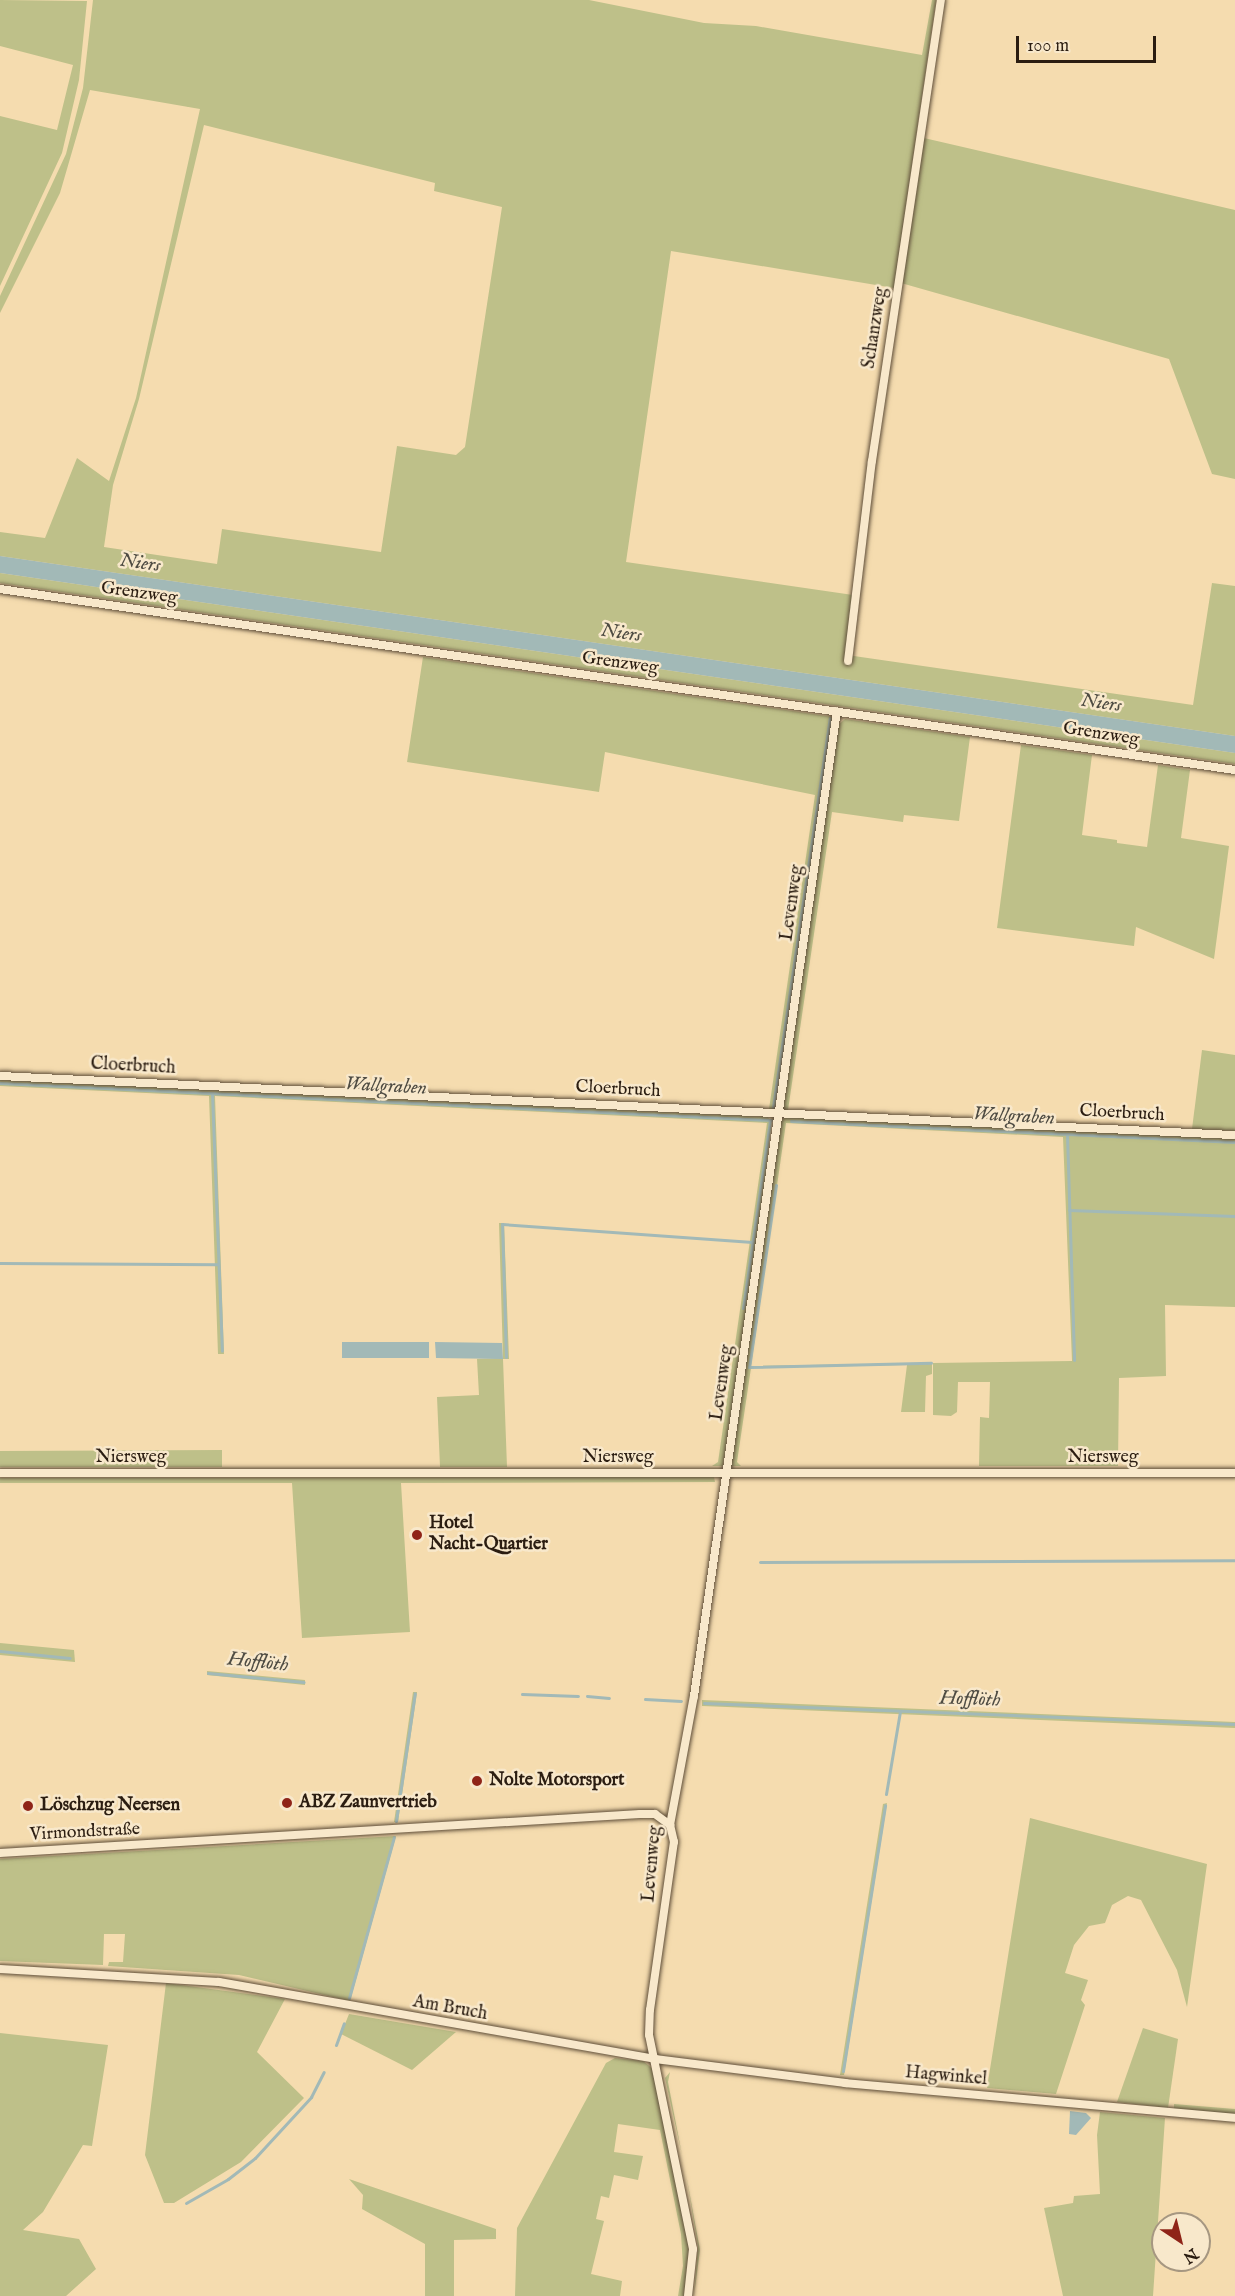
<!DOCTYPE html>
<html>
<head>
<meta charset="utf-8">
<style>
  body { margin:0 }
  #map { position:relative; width:1235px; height:2296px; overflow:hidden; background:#f5dcaf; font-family:"IM FELL English",serif }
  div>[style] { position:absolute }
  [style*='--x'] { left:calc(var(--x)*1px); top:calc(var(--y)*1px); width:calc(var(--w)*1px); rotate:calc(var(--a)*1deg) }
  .green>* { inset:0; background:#bec089 }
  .water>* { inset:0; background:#a2b9b7 }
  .stream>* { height:3px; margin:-1.5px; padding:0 1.5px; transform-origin:1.5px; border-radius:1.5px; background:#a2b9b7 }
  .roads { filter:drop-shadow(0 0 2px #5e4d38) drop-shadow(0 0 2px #5e4d38) }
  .minor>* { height:8px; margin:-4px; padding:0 4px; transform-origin:4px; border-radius:4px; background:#f8e8cb }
  .dots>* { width:16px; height:16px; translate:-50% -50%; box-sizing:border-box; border:3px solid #f8e8cb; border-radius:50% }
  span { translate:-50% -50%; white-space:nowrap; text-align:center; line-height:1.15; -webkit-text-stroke:5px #f8e8cb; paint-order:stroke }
  .street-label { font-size:18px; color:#2b1d11 }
  .poi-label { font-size:18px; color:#2b1d11; font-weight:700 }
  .left { translate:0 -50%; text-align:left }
  .water-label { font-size:20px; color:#4f4c43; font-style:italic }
  .north { position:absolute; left:1151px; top:2212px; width:60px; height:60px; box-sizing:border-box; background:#f8e8cb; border:2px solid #a69781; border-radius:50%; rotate:145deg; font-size:16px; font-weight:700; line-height:24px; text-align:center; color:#2b1d11 }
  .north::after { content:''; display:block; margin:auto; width:21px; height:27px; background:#8f2418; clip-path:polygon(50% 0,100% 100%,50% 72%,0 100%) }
  .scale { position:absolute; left:1016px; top:36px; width:140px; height:27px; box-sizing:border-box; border:3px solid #2b1d11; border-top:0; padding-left:8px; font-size:18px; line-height:21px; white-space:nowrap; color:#2b1d11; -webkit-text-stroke:4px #f8e8cb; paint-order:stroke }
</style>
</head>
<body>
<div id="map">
  <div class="green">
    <i style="clip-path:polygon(0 0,87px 1px,79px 80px,62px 153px,0 286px,0 116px,57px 130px,73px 65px,0 46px)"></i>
    <i style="clip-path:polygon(evenodd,93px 0,589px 0,704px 23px,756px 26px,922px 55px,932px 0,936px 0,894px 288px,671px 251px,626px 562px,853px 595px,847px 655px,1193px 705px,1212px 583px,1235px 586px,1235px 736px,0 556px,0 532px,45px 538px,77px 458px,109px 481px,136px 398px,200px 109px,90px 90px,60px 193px,0 313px,0 296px,66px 154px,83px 88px,93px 0,204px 125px,435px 183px,434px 191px,502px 207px,465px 447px,456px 455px,397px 446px,381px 552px,222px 529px,217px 564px,104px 547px,113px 485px,139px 399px,204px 125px)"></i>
    <i style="clip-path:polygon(924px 138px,1235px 210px,1235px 479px,1212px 474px,1169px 359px,901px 283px)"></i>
    <i style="clip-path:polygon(0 573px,1235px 753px,1235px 764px,0 583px)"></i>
    <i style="clip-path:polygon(423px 657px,833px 717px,775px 1109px,769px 1109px,815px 795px,605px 752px,599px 792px,407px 762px)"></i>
    <i style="clip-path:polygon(845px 719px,970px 737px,959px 821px,904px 815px,903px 822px,832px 812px,788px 1110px,782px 1109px,837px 726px)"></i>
    <i style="clip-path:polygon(1021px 745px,1092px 755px,1082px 835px,1117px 840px,1117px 843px,1147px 847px,1158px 765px,1190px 770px,1181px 838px,1229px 846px,1214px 959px,1136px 927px,1134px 946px,997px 928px)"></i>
    <i style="clip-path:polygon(1202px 1050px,1235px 1055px,1235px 1131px,1192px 1129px)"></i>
    <i style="clip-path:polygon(0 1080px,768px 1117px,771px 1123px,765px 1183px,723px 1466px,712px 1466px,718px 1462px,767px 1123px,215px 1096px,224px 1354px,218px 1354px,209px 1096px,0 1086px)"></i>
    <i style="clip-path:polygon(787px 1116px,1235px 1139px,1235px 1307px,1165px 1305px,1166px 1376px,1119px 1378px,1118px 1466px,979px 1466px,980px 1417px,989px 1418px,990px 1382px,958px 1382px,957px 1412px,951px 1416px,933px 1415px,933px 1363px,1072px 1361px,1063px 1137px,786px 1123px,751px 1366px,932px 1363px,932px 1374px,926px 1376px,925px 1412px,901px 1412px,907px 1365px,751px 1368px,737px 1462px,741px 1466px,729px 1466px,779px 1123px)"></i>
    <i style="clip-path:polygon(499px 1223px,504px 1223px,509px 1359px,503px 1359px,507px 1467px,440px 1467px,437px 1397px,479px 1395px,477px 1359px,503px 1358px)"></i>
    <i style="clip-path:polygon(222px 1450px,222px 1467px,0 1467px,0 1451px)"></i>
    <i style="clip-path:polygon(714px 1477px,715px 1482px,401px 1483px,410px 1632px,302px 1638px,292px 1483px,0 1483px,0 1478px)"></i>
    <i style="clip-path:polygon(0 1643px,74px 1650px,75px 1662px,0 1655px)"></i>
    <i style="clip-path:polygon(207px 1671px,305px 1680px,305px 1685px,207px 1675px)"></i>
    <i style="clip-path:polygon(413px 1692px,417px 1692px,398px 1822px,394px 1822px)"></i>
    <i style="clip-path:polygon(702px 1700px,1235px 1722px,1235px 1728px,702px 1706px)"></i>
    <i style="clip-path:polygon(887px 1803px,844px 2075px,840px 2075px,883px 1804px)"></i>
    <i style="clip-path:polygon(1030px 1818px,1207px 1864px,1187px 2007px,1177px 1970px,1141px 1900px,1128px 1896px,1112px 1905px,1105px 1923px,1089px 1926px,1074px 1945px,1065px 1973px,1088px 1980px,1081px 2000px,1085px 2005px,1056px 2094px,987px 2088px)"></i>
    <i style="clip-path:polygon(396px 1836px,350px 2001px,239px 1975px,108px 1966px,109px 1962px,123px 1962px,125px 1934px,104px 1934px,103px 1965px,0 1961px,0 1859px)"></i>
    <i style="clip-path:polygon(166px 1983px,285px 1999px,257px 2052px,304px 2098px,241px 2162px,174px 2203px,164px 2203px,145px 2155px)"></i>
    <i style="clip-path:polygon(349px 2014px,456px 2032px,412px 2070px,341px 2034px)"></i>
    <i style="clip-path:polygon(1143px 2028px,1178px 2039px,1168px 2108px,1117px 2102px)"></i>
    <i style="clip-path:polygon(0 2033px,108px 2045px,92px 2146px,83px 2145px,43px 2212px,23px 2230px,79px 2239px,96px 2269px,66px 2296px,0 2296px)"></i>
    <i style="clip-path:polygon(615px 2058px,643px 2061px,653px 2069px,689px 2248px,684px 2296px,678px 2296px,683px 2266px,681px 2234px,660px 2130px,618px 2124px,614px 2152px,643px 2156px,638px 2180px,614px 2175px,609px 2198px,601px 2196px,596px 2219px,604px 2221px,591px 2274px,622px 2281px,620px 2296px,515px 2296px,517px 2228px,606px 2063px)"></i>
    <i style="clip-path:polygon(670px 2072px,668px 2082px,682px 2155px,665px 2078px)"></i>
    <i style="clip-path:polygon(1174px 2104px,1235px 2109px,1235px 2114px,1174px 2109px)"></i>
    <i style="clip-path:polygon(1100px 2112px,1165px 2118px,1153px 2296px,1063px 2296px,1044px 2208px,1073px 2203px,1074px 2196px,1100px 2194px,1097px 2135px)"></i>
    <i style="clip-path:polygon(686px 2174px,700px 2250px,694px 2296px,698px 2246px)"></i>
    <i style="clip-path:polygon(349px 2179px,496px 2229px,496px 2239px,454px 2240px,454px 2296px,425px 2296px,425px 2244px,362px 2209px,363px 2195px)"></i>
  </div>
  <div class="water">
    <i style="clip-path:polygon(0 556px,1235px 736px,1235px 753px,0 573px)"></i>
    <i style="clip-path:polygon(342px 1342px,429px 1342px,429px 1358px,342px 1358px)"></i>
    <i style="clip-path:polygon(435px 1342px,502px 1343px,503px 1359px,436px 1358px)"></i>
    <i style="clip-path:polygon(1070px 2111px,1086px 2113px,1091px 2118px,1076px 2135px,1069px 2134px)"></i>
  </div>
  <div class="stream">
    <i style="--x:0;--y:1083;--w:772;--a:2.75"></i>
    <i style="--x:212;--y:1093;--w:258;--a:87.8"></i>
    <i style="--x:773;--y:1107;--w:393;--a:-81.7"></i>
    <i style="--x:791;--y:1121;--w:444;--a:2.7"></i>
    <i style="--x:1067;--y:1134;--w:226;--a:88.2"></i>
    <i style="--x:776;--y:1185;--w:184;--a:98.4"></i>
    <i style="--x:749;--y:1367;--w:182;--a:-1.3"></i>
    <i style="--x:1069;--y:1210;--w:166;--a:2.1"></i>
    <i style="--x:0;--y:1263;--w:218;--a:0.3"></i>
    <i style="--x:743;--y:1308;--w:190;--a:-81.8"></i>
    <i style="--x:506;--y:1357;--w:133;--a:-91.7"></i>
    <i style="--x:502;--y:1224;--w:251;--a:4.1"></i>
    <i style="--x:760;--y:1562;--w:475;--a:-0.2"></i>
    <i style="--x:0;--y:1651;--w:70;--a:5.7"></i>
    <i style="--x:208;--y:1673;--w:96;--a:5.4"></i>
    <i style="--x:522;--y:1694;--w:56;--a:2"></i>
    <i style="--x:587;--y:1696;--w:22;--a:5"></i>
    <i style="--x:645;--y:1699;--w:36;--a:3"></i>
    <i style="--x:704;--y:1703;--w:531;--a:2.26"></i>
    <i style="--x:886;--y:1794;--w:84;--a:-80.4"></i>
    <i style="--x:396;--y:1821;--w:129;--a:-81.6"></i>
    <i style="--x:349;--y:1998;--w:167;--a:-74.4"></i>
    <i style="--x:336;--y:2045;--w:23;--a:-70"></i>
    <i style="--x:843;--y:2071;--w:269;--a:-81"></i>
    <i style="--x:186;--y:2203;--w:48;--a:-29.7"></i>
    <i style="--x:228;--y:2179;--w:34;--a:-38"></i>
    <i style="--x:255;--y:2158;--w:83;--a:-47.4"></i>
    <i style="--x:311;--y:2097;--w:28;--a:-63"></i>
  </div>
  <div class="roads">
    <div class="minor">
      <i style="--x:0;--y:589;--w:1248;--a:8.34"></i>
      <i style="--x:848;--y:661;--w:201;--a:-83.2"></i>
      <i style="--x:872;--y:461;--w:466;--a:-81.5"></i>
      <i style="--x:0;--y:1076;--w:1236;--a:2.74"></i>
      <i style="--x:0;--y:1473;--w:1235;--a:0"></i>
      <i style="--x:0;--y:1853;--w:641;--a:-3.49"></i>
      <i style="--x:640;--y:1814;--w:15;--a:0"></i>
      <i style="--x:655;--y:1814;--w:19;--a:36"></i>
      <i style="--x:0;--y:1969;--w:219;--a:3.4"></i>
      <i style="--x:219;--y:1982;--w:443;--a:10"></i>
      <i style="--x:655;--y:2059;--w:192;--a:7.2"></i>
      <i style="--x:845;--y:2083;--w:392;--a:5.1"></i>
      <i style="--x:688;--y:2296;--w:47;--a:-83.9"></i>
      <i style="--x:693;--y:2249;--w:218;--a:-101.6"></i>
      <i style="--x:649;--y:2035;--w:25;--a:-88"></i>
      <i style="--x:650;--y:2010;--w:170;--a:-81.9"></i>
      <i style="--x:674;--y:1842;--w:17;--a:-103"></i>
      <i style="--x:670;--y:1825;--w:131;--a:-79.5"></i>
      <i style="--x:694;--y:1696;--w:995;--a:-81.74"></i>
    </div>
  </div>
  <div class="dots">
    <i style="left:417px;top:1535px;background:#8f2418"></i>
    <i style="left:477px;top:1781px;background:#8f2418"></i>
    <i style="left:287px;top:1803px;background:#8f2418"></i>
    <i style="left:28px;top:1806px;background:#8f2418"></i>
  </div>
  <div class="street-label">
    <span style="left:876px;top:328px;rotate:-81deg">Schanzweg</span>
    <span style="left:139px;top:594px;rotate:8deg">Grenzweg</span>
    <span style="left:620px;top:664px;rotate:8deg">Grenzweg</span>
    <span style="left:1101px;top:735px;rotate:9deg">Grenzweg</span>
    <span style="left:793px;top:903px;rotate:-82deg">Levenweg</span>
    <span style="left:133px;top:1067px;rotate:3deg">Cloerbruch</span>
    <span style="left:618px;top:1090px;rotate:3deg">Cloerbruch</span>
    <span style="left:1122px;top:1114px;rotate:3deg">Cloerbruch</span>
    <span style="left:723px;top:1383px;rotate:-82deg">Levenweg</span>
    <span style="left:131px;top:1458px">Niersweg</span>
    <span style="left:618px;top:1458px">Niersweg</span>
    <span style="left:1103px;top:1458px">Niersweg</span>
    <span style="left:85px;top:1833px;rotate:-3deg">Virmondstraße</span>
    <span style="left:653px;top:1864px;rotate:-85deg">Levenweg</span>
    <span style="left:450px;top:2009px;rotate:10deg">Am Bruch</span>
    <span style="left:946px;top:2077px;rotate:5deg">Hagwinkel</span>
  </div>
  <div class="poi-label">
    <span class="left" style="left:429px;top:1535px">Hotel<br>Nacht-Quartier</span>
    <span class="left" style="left:489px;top:1781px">Nolte Motorsport</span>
    <span class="left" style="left:299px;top:1803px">ABZ Zaunvertrieb</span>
    <span class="left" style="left:40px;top:1806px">Löschzug Neersen</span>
  </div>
  <div class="water-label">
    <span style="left:140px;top:563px;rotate:8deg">Niers</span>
    <span style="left:621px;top:633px;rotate:8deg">Niers</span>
    <span style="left:1101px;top:703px;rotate:8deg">Niers</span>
    <span style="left:386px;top:1086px;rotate:3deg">Wallgraben</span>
    <span style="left:1014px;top:1116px;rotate:3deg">Wallgraben</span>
    <span style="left:258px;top:1662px;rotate:6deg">Hofflöth</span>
    <span style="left:970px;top:1699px;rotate:2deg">Hofflöth</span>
  </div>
  <div class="north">N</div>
  <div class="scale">100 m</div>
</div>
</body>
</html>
